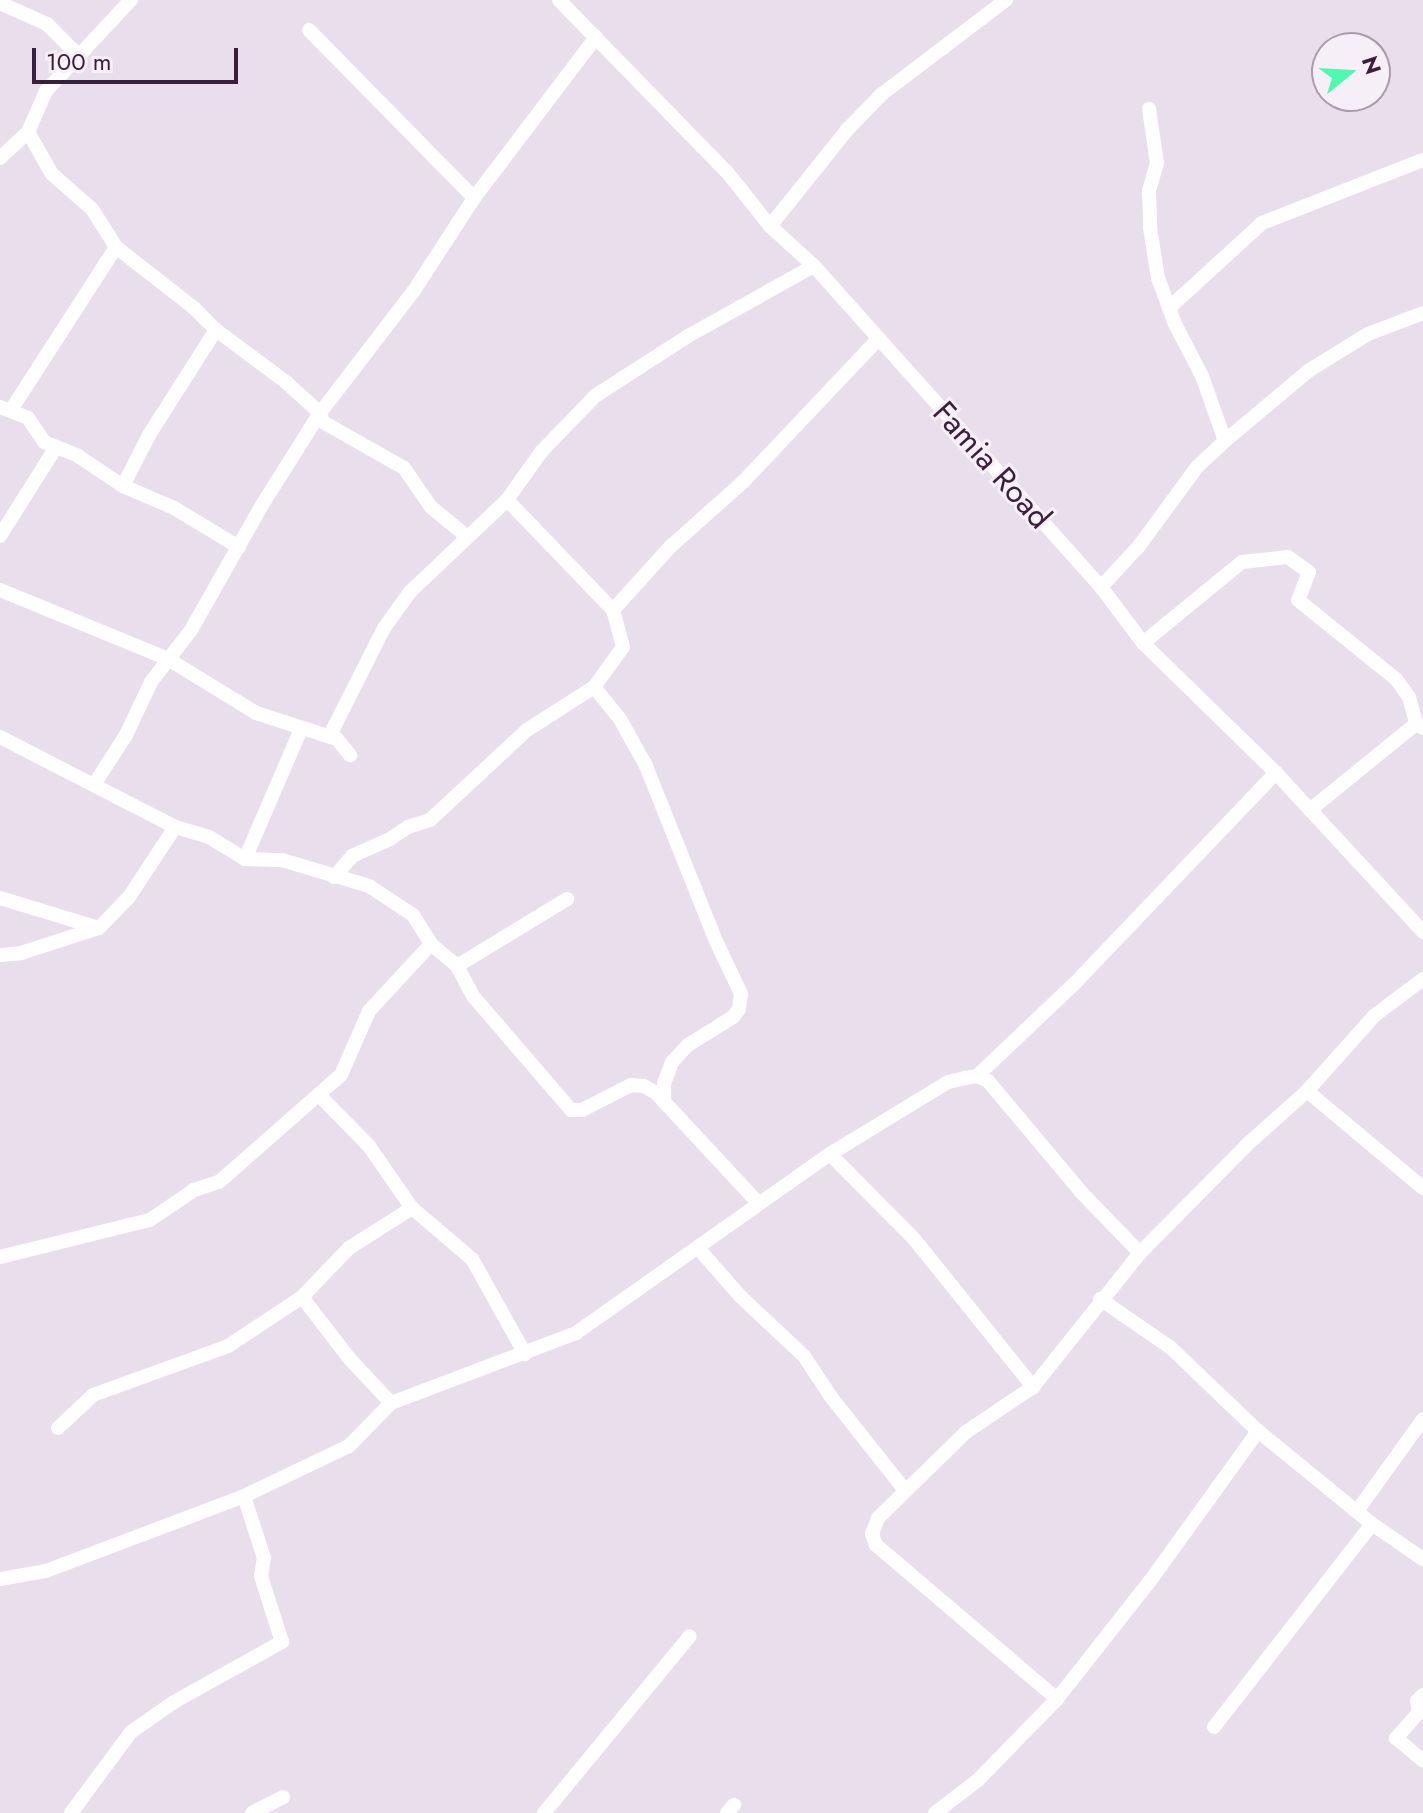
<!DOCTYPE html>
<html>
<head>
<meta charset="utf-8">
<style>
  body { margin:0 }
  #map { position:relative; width:1423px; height:1813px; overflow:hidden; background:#e9deeb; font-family:Jost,sans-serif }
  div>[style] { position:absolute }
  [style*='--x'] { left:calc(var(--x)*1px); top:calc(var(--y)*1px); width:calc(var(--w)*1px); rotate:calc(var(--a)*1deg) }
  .minor>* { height:14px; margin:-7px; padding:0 7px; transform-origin:7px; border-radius:7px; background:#fff }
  span { translate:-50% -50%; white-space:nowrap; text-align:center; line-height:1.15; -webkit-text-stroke:6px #f6eff7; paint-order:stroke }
  .street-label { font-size:32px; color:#3b1f3a }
  .north { position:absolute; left:1311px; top:32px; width:80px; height:80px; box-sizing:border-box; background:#f6eff7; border:2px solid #ab9cab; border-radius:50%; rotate:72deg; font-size:22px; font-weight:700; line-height:32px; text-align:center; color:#3b1f3a }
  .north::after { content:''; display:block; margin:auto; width:28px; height:36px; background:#4dfaae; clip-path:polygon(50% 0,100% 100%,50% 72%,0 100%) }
  .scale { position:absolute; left:32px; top:48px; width:206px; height:36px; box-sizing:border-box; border:4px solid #3b1f3a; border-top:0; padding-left:10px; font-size:24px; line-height:28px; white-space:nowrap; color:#3b1f3a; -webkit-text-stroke:6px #f6eff7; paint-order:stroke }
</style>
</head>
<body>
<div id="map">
  <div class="minor">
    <i style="--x:559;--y:0;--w:240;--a:45.7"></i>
    <i style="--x:727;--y:172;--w:69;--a:51.5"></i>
    <i style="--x:770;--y:226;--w:59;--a:42.3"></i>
    <i style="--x:814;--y:266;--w:431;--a:48.2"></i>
    <i style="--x:1101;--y:587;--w:70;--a:53.1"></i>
    <i style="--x:1143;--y:643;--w:186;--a:44.3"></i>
    <i style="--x:1276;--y:773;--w:217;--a:47.2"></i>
    <i style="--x:0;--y:3;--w:51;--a:24.1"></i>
    <i style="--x:47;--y:24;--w:42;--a:45"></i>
    <i style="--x:309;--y:30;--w:235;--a:45.5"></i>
    <i style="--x:1149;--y:109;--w:55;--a:81.6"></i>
    <i style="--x:1157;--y:163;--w:29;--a:106"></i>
    <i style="--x:1149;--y:191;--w:37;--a:88"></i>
    <i style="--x:1150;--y:228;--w:51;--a:80.9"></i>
    <i style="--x:1158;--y:278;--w:49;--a:69.7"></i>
    <i style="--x:1175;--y:324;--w:59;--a:62.6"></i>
    <i style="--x:1202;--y:376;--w:69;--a:70.5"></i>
    <i style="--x:28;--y:132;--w:48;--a:60.3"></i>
    <i style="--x:52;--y:174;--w:53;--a:41.2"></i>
    <i style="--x:92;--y:209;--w:45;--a:57.7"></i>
    <i style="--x:116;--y:247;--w:99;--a:38"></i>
    <i style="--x:194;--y:308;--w:31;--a:45"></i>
    <i style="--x:216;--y:330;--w:89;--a:36.7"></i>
    <i style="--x:287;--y:383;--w:45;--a:42.3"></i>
    <i style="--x:320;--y:413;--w:9;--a:72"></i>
    <i style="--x:323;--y:422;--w:93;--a:29.6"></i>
    <i style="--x:404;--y:468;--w:47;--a:55.3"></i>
    <i style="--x:431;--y:507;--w:45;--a:39.6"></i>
    <i style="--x:0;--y:158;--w:38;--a:-43"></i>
    <i style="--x:28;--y:132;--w:45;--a:-66.3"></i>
    <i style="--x:46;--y:91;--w:125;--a:-47"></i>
    <i style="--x:770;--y:226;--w:122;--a:-51.3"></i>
    <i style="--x:846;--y:131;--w:52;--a:-45.8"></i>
    <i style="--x:882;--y:94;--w:156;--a:-37.2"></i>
    <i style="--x:1169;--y:308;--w:126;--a:-42.4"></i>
    <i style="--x:1262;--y:223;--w:173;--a:-21.4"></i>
    <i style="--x:0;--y:407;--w:30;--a:21"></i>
    <i style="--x:28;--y:418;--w:29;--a:56"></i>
    <i style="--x:44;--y:442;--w:37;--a:22"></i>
    <i style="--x:78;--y:456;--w:54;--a:33.7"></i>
    <i style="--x:123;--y:486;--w:56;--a:23.3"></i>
    <i style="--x:174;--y:508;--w:76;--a:31"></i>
    <i style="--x:11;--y:410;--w:194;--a:-57.2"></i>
    <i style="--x:123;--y:486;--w:57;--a:-63"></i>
    <i style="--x:149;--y:435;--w:125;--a:-57.5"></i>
    <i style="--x:0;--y:536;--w:105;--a:-57.8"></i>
    <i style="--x:1101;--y:587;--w:56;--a:-47.2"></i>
    <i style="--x:1139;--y:546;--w:98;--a:-53.7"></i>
    <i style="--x:1197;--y:467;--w:38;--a:-43"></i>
    <i style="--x:1225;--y:441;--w:109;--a:-40.1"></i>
    <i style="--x:1308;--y:371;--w:70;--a:-31.7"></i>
    <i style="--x:1368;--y:334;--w:59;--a:-20.9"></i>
    <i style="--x:0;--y:590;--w:182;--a:22.3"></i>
    <i style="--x:168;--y:659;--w:103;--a:31.5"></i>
    <i style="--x:256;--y:713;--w:85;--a:17.8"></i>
    <i style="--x:337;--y:739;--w:21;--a:51"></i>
    <i style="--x:613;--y:610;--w:85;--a:-47.9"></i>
    <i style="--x:670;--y:547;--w:98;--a:-41.7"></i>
    <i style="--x:743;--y:482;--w:197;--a:-46.6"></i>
    <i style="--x:1143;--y:643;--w:128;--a:-39.3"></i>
    <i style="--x:1242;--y:562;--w:46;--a:-6.2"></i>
    <i style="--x:1288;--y:557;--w:26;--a:36"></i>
    <i style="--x:1309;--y:572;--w:30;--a:111"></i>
    <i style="--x:1298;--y:600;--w:126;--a:38.9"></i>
    <i style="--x:1396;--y:679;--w:22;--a:54"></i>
    <i style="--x:1409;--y:697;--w:28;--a:75"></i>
    <i style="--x:1416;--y:724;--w:8;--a:30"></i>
    <i style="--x:594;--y:687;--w:41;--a:50.9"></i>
    <i style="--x:620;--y:719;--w:54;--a:61"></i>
    <i style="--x:646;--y:766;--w:188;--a:68.2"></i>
    <i style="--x:716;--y:941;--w:59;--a:64.7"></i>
    <i style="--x:741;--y:994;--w:15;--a:98"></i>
    <i style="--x:739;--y:1009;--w:10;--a:127"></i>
    <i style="--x:733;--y:1017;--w:53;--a:148.1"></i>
    <i style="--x:688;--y:1045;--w:23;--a:133"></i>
    <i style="--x:672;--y:1062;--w:23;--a:110"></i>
    <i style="--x:664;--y:1084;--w:18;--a:90"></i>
    <i style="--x:330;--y:735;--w:120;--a:-63.2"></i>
    <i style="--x:384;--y:628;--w:44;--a:-54.2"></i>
    <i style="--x:410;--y:592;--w:134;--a:-43.5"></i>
    <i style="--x:507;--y:500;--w:59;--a:-54.7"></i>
    <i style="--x:541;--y:452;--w:78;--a:-46"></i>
    <i style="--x:595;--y:396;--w:111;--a:-32.8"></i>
    <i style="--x:688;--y:336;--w:144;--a:-29.1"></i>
    <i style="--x:0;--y:737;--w:197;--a:27.2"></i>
    <i style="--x:175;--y:827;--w:35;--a:16"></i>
    <i style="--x:209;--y:837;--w:42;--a:31.4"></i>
    <i style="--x:245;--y:859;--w:37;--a:2"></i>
    <i style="--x:282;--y:860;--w:91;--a:16.6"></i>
    <i style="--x:369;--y:886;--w:53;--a:33.4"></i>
    <i style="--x:413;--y:915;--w:34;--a:58"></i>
    <i style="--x:431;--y:944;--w:34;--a:40"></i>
    <i style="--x:457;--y:966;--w:34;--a:62"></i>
    <i style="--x:473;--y:996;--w:150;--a:49.3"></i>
    <i style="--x:571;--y:1110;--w:11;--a:0"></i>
    <i style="--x:582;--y:1110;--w:55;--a:-27"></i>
    <i style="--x:631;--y:1085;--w:13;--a:4"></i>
    <i style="--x:644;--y:1086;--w:14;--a:30"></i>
    <i style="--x:656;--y:1093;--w:151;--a:47.1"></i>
    <i style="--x:95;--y:783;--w:57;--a:-57.1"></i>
    <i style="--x:126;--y:735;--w:59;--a:-64.7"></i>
    <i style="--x:151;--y:682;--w:66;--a:-52.4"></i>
    <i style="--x:191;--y:630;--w:144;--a:-60.4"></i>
    <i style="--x:262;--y:505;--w:109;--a:-57.8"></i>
    <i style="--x:320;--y:413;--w:153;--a:-52.5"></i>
    <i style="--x:413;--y:292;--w:112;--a:-57"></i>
    <i style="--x:474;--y:198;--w:202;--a:-52.8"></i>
    <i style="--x:1310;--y:810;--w:136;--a:-39.1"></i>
    <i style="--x:245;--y:859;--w:142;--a:-66.7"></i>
    <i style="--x:334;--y:877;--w:28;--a:-49"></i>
    <i style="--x:352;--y:856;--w:42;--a:-24.1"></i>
    <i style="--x:390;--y:839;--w:22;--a:-34"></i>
    <i style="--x:408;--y:827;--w:23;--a:-18"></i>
    <i style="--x:430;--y:820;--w:132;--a:-42.9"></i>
    <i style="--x:527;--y:730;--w:80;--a:-32.7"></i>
    <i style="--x:594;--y:687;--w:49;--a:-54.1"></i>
    <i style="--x:623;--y:647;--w:38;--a:-105"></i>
    <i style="--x:613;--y:610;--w:153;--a:-133.9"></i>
    <i style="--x:0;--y:898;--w:103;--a:16.9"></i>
    <i style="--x:0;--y:955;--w:21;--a:-5"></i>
    <i style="--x:21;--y:953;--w:82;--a:-17.8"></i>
    <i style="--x:99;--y:928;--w:43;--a:-45.9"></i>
    <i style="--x:129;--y:897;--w:84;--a:-56.7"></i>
    <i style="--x:457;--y:966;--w:129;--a:-31.3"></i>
    <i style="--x:977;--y:1076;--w:135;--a:-43.5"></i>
    <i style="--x:1075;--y:983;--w:291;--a:-46.3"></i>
    <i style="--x:1307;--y:1091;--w:151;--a:39.9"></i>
    <i style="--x:320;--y:1096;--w:70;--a:45.6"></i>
    <i style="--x:369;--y:1146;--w:75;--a:55.3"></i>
    <i style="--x:412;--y:1208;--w:79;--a:40.4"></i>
    <i style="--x:472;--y:1259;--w:109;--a:60.8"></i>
    <i style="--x:830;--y:1154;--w:121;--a:45.3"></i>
    <i style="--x:915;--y:1240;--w:189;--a:51.2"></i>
    <i style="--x:698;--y:1248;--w:64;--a:48.8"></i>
    <i style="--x:740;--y:1296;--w:88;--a:43.2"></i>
    <i style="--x:804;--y:1356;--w:49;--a:56.6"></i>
    <i style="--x:831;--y:1397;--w:117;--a:51.6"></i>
    <i style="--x:0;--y:1257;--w:154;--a:-13.9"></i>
    <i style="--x:150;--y:1220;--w:53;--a:-34.3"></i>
    <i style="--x:194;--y:1190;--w:26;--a:-18"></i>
    <i style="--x:219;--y:1182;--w:162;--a:-41.3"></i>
    <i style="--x:341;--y:1075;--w:70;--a:-66.4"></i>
    <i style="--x:369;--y:1011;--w:91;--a:-47.2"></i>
    <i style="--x:1100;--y:1299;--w:86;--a:34.6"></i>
    <i style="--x:1171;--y:1348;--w:120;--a:43.7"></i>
    <i style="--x:1258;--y:1431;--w:147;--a:39.2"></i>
    <i style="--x:1372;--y:1524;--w:62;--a:34.5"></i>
    <i style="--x:391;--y:1403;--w:62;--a:-133"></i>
    <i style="--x:349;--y:1358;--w:77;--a:-127.6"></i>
    <i style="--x:302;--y:1297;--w:68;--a:-46.2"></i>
    <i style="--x:349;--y:1248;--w:75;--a:-32.4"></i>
    <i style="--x:58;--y:1428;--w:48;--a:-43.3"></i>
    <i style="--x:93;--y:1395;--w:144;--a:-19.9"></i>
    <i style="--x:228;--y:1346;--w:89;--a:-33.5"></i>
    <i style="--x:1357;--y:1511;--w:113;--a:-54.3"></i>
    <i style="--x:0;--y:1579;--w:47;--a:-9.9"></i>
    <i style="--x:46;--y:1571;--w:212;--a:-20.7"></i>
    <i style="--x:244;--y:1496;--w:116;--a:-25.5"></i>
    <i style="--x:349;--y:1446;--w:60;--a:-45.7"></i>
    <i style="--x:391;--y:1403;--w:198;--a:-20.7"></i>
    <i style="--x:576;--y:1333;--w:311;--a:-35.2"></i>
    <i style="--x:830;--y:1154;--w:138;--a:-31.4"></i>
    <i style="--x:948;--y:1082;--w:17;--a:-13"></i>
    <i style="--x:965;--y:1078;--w:12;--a:-9"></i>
    <i style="--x:977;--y:1076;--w:12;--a:24"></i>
    <i style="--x:988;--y:1081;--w:145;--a:50"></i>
    <i style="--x:1081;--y:1192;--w:85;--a:46"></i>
    <i style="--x:1423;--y:1695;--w:8;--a:135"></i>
    <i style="--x:1417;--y:1701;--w:11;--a:80"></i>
    <i style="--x:1419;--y:1712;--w:35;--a:131"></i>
    <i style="--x:1396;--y:1738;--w:35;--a:40"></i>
    <i style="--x:1057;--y:1699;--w:238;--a:-139.6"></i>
    <i style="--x:876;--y:1545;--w:12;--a:-110"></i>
    <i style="--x:872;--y:1534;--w:17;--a:-69"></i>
    <i style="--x:878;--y:1518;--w:123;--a:-44.3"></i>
    <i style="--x:966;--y:1432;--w:81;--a:-33.9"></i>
    <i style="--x:1033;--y:1387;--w:171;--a:-51.4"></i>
    <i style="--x:1140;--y:1253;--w:156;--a:-45.3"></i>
    <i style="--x:1250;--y:1142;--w:76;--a:-41.8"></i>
    <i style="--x:1307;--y:1091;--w:102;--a:-48.2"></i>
    <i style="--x:1375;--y:1015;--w:60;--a:-36.9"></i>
    <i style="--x:1214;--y:1727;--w:257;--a:-52.1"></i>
    <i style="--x:71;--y:1813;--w:101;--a:-53.5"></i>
    <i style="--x:131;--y:1732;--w:52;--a:-34.9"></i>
    <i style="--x:174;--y:1702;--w:124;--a:-29.1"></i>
    <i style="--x:282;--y:1642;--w:69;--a:-107.7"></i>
    <i style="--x:261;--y:1576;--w:18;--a:-81"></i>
    <i style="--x:264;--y:1558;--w:65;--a:-107.9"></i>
    <i style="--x:252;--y:1813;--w:35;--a:-27"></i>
    <i style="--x:544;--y:1813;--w:229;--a:-50.5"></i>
    <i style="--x:727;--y:1813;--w:11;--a:-49"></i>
    <i style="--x:935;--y:1813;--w:54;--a:-37.5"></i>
    <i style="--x:978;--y:1780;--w:113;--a:-45.7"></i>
    <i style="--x:1057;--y:1699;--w:150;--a:-51.8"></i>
    <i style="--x:1150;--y:1581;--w:185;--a:-54.2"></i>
  </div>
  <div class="street-label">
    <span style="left:992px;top:465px;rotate:48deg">Famia Road</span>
  </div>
  <div class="north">N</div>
  <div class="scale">100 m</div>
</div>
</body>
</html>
